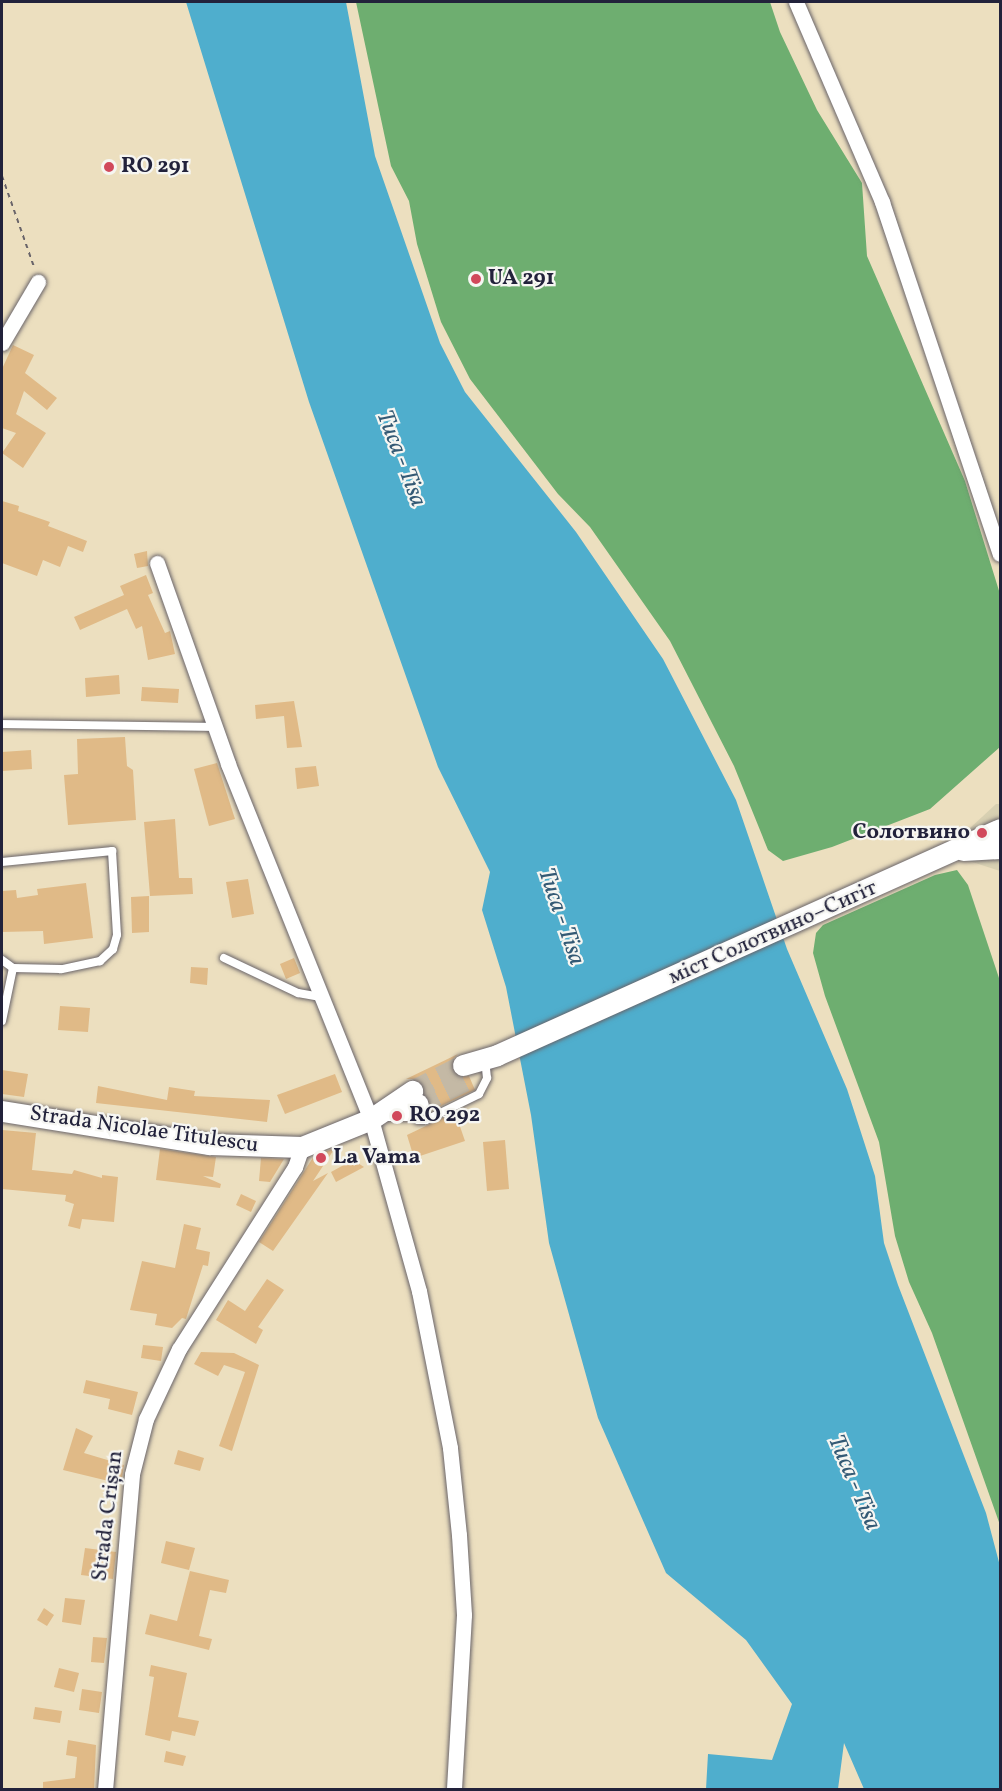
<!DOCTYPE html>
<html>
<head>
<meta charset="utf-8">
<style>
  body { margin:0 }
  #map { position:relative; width:1002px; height:1791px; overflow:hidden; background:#ecdfbf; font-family:Vollkorn,serif }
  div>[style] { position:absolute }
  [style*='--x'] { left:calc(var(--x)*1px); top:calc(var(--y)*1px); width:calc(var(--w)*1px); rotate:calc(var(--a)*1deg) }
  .built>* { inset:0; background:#d8d0b2 }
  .forest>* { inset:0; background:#6eae70 }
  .water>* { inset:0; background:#4faecd }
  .building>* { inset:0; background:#e0ba87 }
  .secondary-tunnel>* { height:21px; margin-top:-10.5px; transform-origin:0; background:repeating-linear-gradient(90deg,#c4b9a5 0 21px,transparent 0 31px) }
  .path>* { height:2px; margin-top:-1px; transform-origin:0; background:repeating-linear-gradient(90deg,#696469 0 4.5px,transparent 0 9px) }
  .roads { filter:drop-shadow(0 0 2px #696469) drop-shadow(0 0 2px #696469) }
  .lane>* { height:8px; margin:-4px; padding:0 4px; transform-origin:4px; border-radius:4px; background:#fff }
  .street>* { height:15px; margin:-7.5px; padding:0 7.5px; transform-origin:7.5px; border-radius:7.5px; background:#fff }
  .secondary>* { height:21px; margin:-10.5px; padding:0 10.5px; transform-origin:10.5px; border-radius:10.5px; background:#fff }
  .dots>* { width:16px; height:16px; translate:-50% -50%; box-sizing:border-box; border:3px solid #f6f6f2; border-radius:50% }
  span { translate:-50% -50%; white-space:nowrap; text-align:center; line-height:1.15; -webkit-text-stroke:4.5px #f6f6f2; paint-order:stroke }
  .poi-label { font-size:22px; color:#22223b; font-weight:700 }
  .left { translate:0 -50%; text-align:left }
  .right { translate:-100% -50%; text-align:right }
  .street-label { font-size:22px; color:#22223b }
  .water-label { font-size:24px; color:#345a75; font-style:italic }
  .frame { position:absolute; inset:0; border:3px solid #22223b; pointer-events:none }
</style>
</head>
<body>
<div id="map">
  <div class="built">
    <i style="clip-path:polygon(996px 804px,1000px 804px,1000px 871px,963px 859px,955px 842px)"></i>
  </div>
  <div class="forest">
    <i style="clip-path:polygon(356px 2px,770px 2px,780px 32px,817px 110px,862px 183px,867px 256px,965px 481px,1000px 594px,1000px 747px,930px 809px,832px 847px,783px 861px,768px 850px,734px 766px,670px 641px,590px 527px,558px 494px,470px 379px,441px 322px,417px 244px,409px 201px,391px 166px)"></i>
    <i style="clip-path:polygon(957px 870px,968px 885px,1000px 981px,1000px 1525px,932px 1333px,909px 1282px,895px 1236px,879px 1142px,825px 996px,813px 953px,816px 933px,823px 925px,935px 875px)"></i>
  </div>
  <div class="water">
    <i style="clip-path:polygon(186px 2px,346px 2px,375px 156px,440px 343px,465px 392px,576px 532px,663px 659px,736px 800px,787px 949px,847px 1089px,875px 1176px,884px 1243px,898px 1285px,986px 1513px,1000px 1566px,1000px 1789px,864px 1789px,844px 1743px,838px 1789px,706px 1789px,708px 1754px,772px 1760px,792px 1704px,746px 1640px,666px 1573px,598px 1418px,549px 1243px,531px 1115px,506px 987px,482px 910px,490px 872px,438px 767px,309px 402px)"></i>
  </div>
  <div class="building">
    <i style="clip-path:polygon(13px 345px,34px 355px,25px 373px,57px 398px,47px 410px,24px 391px,16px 414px,46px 433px,23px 468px,2px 453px,16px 433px,2px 428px,2px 369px)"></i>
    <i style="clip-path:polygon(2px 501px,19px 506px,18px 511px,50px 522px,48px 526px,87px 541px,83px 552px,68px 546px,60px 567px,43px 560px,37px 576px,2px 563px)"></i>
    <i style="clip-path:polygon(147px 551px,148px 566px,137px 568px,134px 554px)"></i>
    <i style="clip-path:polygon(146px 575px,153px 593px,148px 595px,165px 633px,170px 631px,175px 654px,148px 660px,142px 626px,136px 629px,127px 609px,80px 630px,74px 617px,124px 595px,120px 586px)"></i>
    <i style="clip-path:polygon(119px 675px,120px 694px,86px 697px,85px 678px)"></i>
    <i style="clip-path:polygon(142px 687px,179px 689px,178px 703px,141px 701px)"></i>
    <i style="clip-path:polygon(294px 701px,302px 747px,287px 748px,284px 716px,256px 719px,255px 705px)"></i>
    <i style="clip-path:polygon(125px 737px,127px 766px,133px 770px,136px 820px,68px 825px,64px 775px,78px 774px,77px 739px)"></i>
    <i style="clip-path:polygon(31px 750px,32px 769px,2px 771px,2px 752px)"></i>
    <i style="clip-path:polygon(217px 763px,235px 819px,209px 826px,194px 769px)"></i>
    <i style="clip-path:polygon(316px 766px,319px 786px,297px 789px,295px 768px)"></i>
    <i style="clip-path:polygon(175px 819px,179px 878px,192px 878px,193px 894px,150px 896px,144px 822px)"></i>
    <i style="clip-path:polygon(248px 879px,254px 914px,232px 918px,226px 882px)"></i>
    <i style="clip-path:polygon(86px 883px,93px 938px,44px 944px,43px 931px,2px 932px,2px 891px,16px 890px,17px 898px,38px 895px,37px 889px)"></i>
    <i style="clip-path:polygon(149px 896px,149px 932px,132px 933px,131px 897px)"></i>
    <i style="clip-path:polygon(294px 958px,300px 973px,286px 979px,280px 964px)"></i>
    <i style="clip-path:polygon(191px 967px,208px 968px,207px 985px,190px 983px)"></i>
    <i style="clip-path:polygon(60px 1006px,90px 1008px,88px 1032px,58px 1030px)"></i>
    <i style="clip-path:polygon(458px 1054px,451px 1061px,451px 1069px,459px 1077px,469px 1076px,475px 1090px,426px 1113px,431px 1104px,423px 1084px,417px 1079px,406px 1079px)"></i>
    <i style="clip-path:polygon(2px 1070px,28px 1074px,24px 1097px,2px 1094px)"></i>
    <i style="clip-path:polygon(335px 1074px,342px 1092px,285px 1114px,277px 1095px)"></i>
    <i style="clip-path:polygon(98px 1086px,167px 1100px,169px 1087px,195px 1091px,194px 1096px,270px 1100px,267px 1122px,96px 1103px)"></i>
    <i style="clip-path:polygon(455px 1112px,465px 1141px,414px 1158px,407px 1135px)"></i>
    <i style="clip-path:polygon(2px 1130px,36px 1133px,32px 1170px,72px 1174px,74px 1170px,102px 1178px,102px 1175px,118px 1177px,114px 1222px,82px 1219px,80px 1229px,68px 1226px,74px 1204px,65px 1201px,66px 1195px,2px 1189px)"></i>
    <i style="clip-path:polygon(505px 1140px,509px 1189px,487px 1191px,483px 1142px)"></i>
    <i style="clip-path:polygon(335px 1148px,313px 1181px,328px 1173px,273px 1251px,259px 1242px,314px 1156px)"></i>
    <i style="clip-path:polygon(160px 1149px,216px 1157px,213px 1177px,203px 1176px,221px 1184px,220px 1188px,156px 1180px)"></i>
    <i style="clip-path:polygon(261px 1158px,284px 1159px,270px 1182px,259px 1181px)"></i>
    <i style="clip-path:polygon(353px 1160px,364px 1167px,336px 1182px,331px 1172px)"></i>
    <i style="clip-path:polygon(241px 1194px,256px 1201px,251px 1212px,236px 1205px)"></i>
    <i style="clip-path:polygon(184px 1224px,201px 1228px,196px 1249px,210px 1252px,208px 1266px,203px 1265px,186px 1319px,182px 1318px,172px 1328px,155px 1325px,157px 1314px,130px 1310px,142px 1261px,175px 1268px)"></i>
    <i style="clip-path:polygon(267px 1279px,284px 1290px,258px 1327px,263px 1330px,256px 1344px,216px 1320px,228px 1300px,245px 1311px)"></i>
    <i style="clip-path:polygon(143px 1345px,163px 1347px,161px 1361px,141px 1358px)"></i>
    <i style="clip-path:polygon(201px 1352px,234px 1353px,259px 1365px,232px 1451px,219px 1446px,245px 1372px,224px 1365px,218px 1376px,194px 1364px)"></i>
    <i style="clip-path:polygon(86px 1380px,138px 1392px,132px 1415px,108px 1409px,110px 1399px,83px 1393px)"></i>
    <i style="clip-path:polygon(76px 1428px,93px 1436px,84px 1453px,124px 1465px,121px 1484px,63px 1470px)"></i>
    <i style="clip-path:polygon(178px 1450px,204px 1458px,200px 1471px,174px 1464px)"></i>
    <i style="clip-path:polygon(166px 1541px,195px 1548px,189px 1570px,161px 1563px)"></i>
    <i style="clip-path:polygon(85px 1548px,116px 1552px,113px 1579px,81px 1575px)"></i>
    <i style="clip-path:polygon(190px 1571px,229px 1580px,226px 1593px,210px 1590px,199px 1636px,212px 1639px,209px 1650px,145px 1634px,150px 1614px,177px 1621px)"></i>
    <i style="clip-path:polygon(65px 1598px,85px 1600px,81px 1625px,62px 1622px)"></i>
    <i style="clip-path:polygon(44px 1608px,54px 1615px,47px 1626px,37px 1620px)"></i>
    <i style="clip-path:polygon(93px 1637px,107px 1638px,104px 1663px,91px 1662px)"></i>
    <i style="clip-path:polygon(151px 1665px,187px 1673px,178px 1717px,199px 1721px,195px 1736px,172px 1731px,170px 1741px,145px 1735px,154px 1677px,149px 1676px)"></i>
    <i style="clip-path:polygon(59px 1668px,79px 1673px,74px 1692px,54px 1687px)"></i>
    <i style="clip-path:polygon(82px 1689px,102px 1692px,99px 1713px,79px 1710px)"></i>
    <i style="clip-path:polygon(35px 1707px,62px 1711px,60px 1723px,33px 1719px)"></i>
    <i style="clip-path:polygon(68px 1740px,96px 1745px,94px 1790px,43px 1790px,43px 1782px,75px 1778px,77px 1757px,66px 1755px)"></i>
    <i style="clip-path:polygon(166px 1751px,186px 1756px,183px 1766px,164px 1762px)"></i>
  </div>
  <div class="secondary-tunnel">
    <i style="--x:412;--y:1091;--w:57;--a:-27"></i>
    <i style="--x:418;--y:1104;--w:58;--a:-26.6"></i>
  </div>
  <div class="path">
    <i style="--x:2;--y:176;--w:96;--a:70.6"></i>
  </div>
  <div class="roads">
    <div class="lane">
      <i style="--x:2;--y:724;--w:213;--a:0.8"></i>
      <i style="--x:2;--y:862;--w:111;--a:-5.7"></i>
      <i style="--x:112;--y:851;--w:84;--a:86.6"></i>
      <i style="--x:117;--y:935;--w:15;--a:106"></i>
      <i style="--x:113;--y:949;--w:18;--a:137"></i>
      <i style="--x:100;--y:961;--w:40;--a:168"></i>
      <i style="--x:61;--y:969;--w:48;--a:-178.8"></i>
      <i style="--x:13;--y:968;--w:14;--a:-144"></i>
      <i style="--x:224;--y:958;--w:82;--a:25.3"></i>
      <i style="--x:298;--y:993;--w:23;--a:10"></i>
      <i style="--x:2;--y:1021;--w:54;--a:-78.3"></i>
      <i style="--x:407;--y:1111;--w:14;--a:39"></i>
      <i style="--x:418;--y:1120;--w:8;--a:0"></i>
      <i style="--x:426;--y:1120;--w:59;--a:-26.1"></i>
      <i style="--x:479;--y:1094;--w:18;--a:-63"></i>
      <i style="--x:487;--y:1078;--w:9;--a:-96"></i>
    </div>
    <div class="street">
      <i style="--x:796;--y:2;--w:218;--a:66.7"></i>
      <i style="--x:882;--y:202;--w:371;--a:71.5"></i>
      <i style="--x:2;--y:343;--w:71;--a:-59.5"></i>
      <i style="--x:157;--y:563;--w:213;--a:70.5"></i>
      <i style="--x:228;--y:764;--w:383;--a:68.1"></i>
      <i style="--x:371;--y:1119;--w:179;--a:74.4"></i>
      <i style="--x:419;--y:1291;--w:160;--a:78.8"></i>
      <i style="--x:450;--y:1448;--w:87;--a:84.1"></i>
      <i style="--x:459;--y:1535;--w:80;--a:86.4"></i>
      <i style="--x:464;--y:1615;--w:175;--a:93.3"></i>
      <i style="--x:105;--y:1790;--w:317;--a:-85.1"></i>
      <i style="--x:132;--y:1474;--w:57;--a:-75.7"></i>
      <i style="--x:146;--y:1419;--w:77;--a:-64.8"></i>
      <i style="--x:179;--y:1349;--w:216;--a:-57.5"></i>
      <i style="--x:295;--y:1167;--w:21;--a:-71"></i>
    </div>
    <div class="secondary">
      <i style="--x:963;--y:850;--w:37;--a:-3"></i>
      <i style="--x:463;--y:1065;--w:35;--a:-16"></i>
      <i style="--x:497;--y:1055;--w:551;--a:-24.19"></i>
      <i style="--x:387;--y:1110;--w:19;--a:0"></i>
      <i style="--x:406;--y:1110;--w:13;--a:-27"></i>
      <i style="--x:2;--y:1111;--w:210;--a:9.1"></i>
      <i style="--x:209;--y:1144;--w:93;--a:1.8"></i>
      <i style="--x:302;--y:1147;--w:74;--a:-22.1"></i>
      <i style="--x:371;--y:1119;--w:50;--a:-34.3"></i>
    </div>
  </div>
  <div class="dots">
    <i style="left:109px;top:167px;background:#d1495b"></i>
    <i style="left:476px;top:279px;background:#d1495b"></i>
    <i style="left:982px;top:833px;background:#d1495b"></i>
    <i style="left:397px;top:1116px;background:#d1495b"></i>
    <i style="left:321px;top:1158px;background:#d1495b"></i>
  </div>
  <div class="poi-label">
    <span class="left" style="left:121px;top:167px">RO 291</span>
    <span class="left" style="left:488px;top:279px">UA 291</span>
    <span class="right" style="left:970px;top:833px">Солотвино</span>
    <span class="left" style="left:409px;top:1116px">RO 292</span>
    <span class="left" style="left:333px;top:1158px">La Vama</span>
  </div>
  <div class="street-label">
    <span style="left:773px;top:933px;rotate:-24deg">міст Солотвино–Сигіт</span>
    <span style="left:144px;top:1130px;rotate:8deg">Strada Nicolae Titulescu</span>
    <span style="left:108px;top:1516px;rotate:-83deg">Strada Crișan</span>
  </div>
  <div class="water-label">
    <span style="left:400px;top:459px;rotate:69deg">Тиса - Tisa</span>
    <span style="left:560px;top:917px;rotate:71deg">Тиса - Tisa</span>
    <span style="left:853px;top:1483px;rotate:67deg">Тиса - Tisa</span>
  </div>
  <div class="frame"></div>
</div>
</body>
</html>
